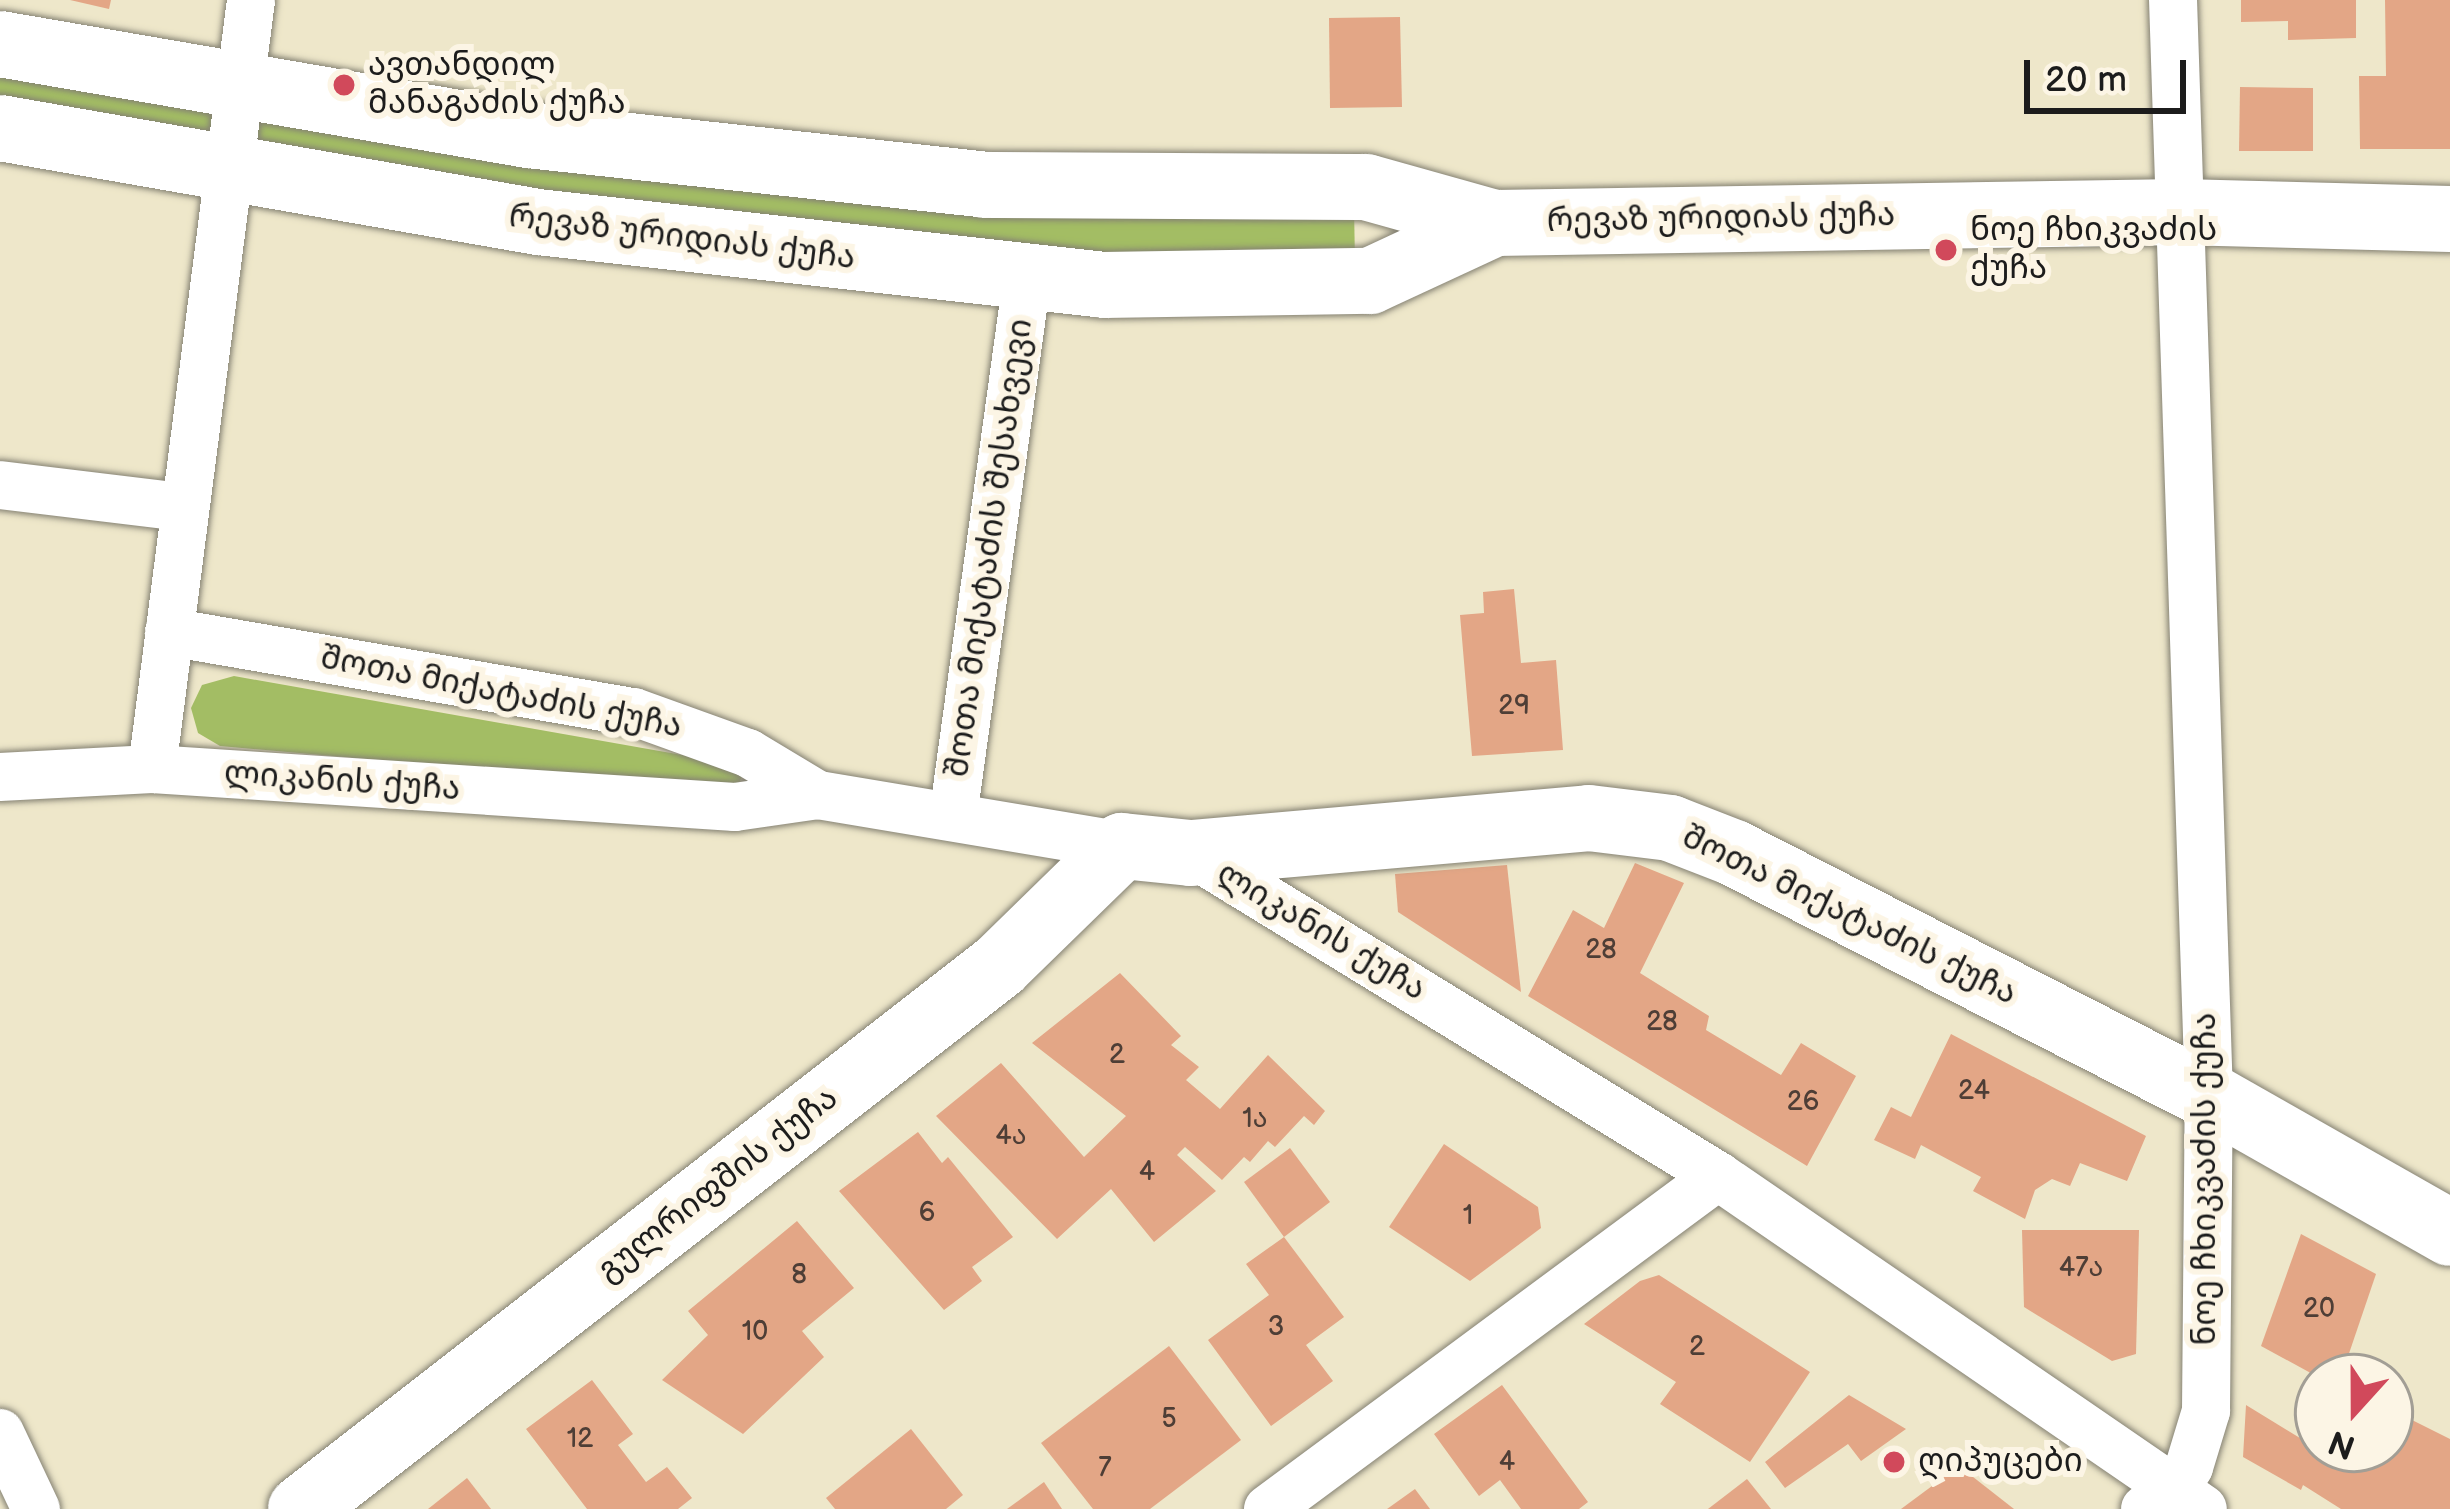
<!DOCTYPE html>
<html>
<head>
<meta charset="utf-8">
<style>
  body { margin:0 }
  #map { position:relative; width:2450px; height:1509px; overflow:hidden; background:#eee7ca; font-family:"Balsamiq Sans","Noto Sans Georgian",sans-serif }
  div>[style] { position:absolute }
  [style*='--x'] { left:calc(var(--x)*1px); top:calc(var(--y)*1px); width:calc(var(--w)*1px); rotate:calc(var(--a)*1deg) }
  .green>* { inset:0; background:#a3bd64 }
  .building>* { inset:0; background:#e3a686 }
  .roads { filter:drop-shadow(0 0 3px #858273) drop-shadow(0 0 3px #858273) }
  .street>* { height:48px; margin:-24px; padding:0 24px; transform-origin:24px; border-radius:24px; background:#fff }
  .secondary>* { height:66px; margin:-33px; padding:0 33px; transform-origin:33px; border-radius:33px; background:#fff }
  .dots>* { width:33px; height:33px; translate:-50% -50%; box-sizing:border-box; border:6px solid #fcf5e5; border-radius:50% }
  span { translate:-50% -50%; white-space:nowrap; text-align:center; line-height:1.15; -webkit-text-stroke:12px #fcf5e5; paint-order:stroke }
  .number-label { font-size:27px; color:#4e3e36 }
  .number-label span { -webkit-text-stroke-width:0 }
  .poi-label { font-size:33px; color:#1c1c1c }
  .left { translate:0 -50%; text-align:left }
  .street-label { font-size:33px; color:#1c1c1c }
  .north { position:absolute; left:2294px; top:1353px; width:120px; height:120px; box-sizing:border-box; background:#fcf5e5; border:3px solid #a29e95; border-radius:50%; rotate:201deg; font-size:33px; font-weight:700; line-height:48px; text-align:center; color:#1c1c1c }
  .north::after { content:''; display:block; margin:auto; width:42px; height:54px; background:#d1495b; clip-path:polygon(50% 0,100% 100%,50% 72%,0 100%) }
  .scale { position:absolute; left:2024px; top:60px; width:162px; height:54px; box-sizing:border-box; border:6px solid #1c1c1c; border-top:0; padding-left:15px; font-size:36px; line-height:42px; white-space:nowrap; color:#1c1c1c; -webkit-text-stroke:9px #fcf5e5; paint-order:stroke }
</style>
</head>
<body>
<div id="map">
  <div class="green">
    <i style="clip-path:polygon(0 65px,220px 103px,213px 148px,0 113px)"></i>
    <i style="clip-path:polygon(256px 107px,1354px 207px,1355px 263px,989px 255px,249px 154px)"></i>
    <i style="clip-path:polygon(234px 676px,733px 764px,743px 774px,736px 790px,705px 789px,220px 746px,198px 733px,191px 708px,202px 685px)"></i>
  </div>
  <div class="building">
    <i style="clip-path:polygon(70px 0,111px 0,109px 9px)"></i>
    <i style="clip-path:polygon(2241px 0,2356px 0,2356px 38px,2288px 40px,2288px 21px,2241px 22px)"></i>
    <i style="clip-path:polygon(2385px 0,2450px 0,2450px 149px,2360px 149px,2359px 76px,2386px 76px)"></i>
    <i style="clip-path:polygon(1400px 17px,1402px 107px,1330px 108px,1329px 18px)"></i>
    <i style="clip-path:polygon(2240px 87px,2313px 88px,2313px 151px,2239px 151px)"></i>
    <i style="clip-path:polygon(1514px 589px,1521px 663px,1556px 660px,1563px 750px,1472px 756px,1460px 615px,1484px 613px,1483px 592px)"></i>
    <i style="clip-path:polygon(1635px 863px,1684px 883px,1640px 973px,1709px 1016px,1706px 1030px,1781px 1075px,1801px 1043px,1856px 1076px,1807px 1166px,1528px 996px,1573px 910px,1604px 928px)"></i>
    <i style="clip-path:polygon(1507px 865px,1521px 992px,1398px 912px,1395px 874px)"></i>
    <i style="clip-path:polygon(1120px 973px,1181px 1036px,1171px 1045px,1199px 1067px,1186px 1080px,1220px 1109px,1268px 1055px,1325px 1111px,1314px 1125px,1304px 1116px,1275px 1147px,1268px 1141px,1250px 1162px,1244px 1157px,1222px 1180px,1185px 1147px,1177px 1155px,1216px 1191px,1154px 1242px,1111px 1189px,1057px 1239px,936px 1116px,1001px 1063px,1084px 1157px,1126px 1116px,1032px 1043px)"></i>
    <i style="clip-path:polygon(1951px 1034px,2146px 1136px,2127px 1181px,2080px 1163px,2070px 1186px,2052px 1179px,2035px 1190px,2025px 1219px,1973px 1191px,1981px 1177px,1921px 1145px,1915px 1159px,1874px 1140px,1891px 1107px,1911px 1117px)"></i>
    <i style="clip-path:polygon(918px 1132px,942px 1163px,948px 1157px,1013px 1237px,972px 1267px,982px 1281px,944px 1310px,839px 1191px)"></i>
    <i style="clip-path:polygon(1444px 1144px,1538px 1207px,1541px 1228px,1470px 1281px,1389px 1227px)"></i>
    <i style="clip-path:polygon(1290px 1148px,1330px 1202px,1284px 1237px,1244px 1182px)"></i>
    <i style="clip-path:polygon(797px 1221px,854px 1288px,802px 1331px,824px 1357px,743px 1434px,662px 1380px,708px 1335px,688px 1311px)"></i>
    <i style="clip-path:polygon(2022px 1230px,2139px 1230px,2136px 1354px,2112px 1361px,2024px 1307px)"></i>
    <i style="clip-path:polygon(2301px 1234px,2376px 1274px,2341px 1377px,2318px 1377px,2261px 1346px)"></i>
    <i style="clip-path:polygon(1284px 1237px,1344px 1317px,1306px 1345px,1333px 1381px,1271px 1426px,1208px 1340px,1269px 1295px,1246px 1264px)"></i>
    <i style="clip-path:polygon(1659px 1275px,1810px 1372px,1750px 1462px,1660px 1404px,1676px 1382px,1584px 1324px,1640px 1281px)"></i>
    <i style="clip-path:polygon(1169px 1346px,1241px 1440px,1150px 1509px,1093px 1509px,1041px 1443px)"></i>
    <i style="clip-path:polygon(592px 1380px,633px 1434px,618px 1445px,646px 1482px,667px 1467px,692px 1498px,678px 1509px,587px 1509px,526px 1429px)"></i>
    <i style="clip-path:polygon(1502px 1385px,1588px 1502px,1579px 1509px,1521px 1509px,1500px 1480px,1479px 1496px,1434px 1434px)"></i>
    <i style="clip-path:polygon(1849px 1395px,1906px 1429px,1861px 1461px,1848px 1444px,1785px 1488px,1765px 1462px)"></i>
    <i style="clip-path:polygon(2246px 1405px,2318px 1449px,2390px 1449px,2390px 1409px,2450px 1439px,2450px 1509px,2341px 1509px,2303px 1485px,2301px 1490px,2243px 1457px)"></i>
    <i style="clip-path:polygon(911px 1429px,963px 1495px,946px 1509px,835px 1509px,826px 1498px)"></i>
    <i style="clip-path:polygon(1959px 1466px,2014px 1509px,1901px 1509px)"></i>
    <i style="clip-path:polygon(467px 1478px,491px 1509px,428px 1509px)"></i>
    <i style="clip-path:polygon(1747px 1479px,1771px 1509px,1708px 1509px)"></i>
    <i style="clip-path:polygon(1044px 1482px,1062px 1509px,1007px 1509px)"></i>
    <i style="clip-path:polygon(1415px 1489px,1430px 1509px,1387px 1509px)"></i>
  </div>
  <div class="roads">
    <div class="street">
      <i style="--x:0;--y:485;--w:184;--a:6.9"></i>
      <i style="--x:169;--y:632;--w:472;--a:9.8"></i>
      <i style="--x:634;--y:712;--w:121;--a:19.8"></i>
      <i style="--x:748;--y:753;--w:82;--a:31"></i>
      <i style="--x:152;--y:769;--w:775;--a:-82.66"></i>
      <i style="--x:0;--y:777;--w:152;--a:-3"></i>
      <i style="--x:152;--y:769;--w:584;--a:3.73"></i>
      <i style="--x:735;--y:807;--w:84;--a:-8.2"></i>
      <i style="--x:818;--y:795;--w:308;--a:9.5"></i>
      <i style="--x:953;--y:817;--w:543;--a:-82.17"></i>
      <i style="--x:1191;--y:853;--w:618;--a:31.5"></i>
      <i style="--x:1718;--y:1176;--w:588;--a:34.47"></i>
      <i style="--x:0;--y:1433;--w:84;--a:64.7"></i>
      <i style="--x:1268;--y:1509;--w:560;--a:-36.5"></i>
      <i style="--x:2145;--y:1509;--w:36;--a:-37"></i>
      <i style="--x:2174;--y:1487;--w:25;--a:-53"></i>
      <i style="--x:2189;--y:1467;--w:59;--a:-73.1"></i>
      <i style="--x:2206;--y:1411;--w:315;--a:-89.5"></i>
      <i style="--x:2209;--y:1096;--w:1097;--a:-91.88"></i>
    </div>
    <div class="secondary">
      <i style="--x:0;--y:44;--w:536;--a:9.78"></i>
      <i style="--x:528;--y:135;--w:460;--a:6.2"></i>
      <i style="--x:985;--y:185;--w:381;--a:0.3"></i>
      <i style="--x:1366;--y:187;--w:134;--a:15.6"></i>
      <i style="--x:1495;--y:223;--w:686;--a:-0.92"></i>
      <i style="--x:2181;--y:212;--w:269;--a:1.5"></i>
      <i style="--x:0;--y:128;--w:546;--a:9.91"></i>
      <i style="--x:538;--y:222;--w:570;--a:6.34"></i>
      <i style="--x:1105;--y:285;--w:265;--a:-0.9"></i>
      <i style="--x:1370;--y:281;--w:138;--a:-24.9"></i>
      <i style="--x:301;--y:1509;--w:884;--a:-37.88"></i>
      <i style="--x:999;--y:966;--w:172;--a:-44.3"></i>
      <i style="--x:1122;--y:846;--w:69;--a:5.8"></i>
      <i style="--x:1191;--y:853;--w:400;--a:-5"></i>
      <i style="--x:1589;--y:818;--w:82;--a:7"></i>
      <i style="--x:1670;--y:828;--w:69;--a:21.3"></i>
      <i style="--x:1734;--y:853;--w:534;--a:27.09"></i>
      <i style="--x:2209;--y:1096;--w:277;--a:29.6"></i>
    </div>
  </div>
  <div class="dots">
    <i style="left:344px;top:85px;background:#d1495b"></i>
    <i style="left:1946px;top:250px;background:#d1495b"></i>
    <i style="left:1894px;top:1462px;background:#d1495b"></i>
  </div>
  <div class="number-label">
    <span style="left:1514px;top:707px">29</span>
    <span style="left:1601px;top:951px">28</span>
    <span style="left:1662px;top:1023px">28</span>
    <span style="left:1117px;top:1056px">2</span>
    <span style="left:1974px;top:1092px">24</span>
    <span style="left:1803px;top:1103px">26</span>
    <span style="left:1255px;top:1120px">1ა</span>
    <span style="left:1011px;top:1137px">4ა</span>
    <span style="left:1147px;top:1173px">4</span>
    <span style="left:927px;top:1214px">6</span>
    <span style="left:1468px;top:1217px">1</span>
    <span style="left:2081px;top:1269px">47ა</span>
    <span style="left:799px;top:1276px">8</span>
    <span style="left:2319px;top:1310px">20</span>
    <span style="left:1276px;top:1328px">3</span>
    <span style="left:755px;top:1333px">10</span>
    <span style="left:1697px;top:1348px">2</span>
    <span style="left:1169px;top:1420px">5</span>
    <span style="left:580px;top:1440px">12</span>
    <span style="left:1507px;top:1463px">4</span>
    <span style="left:1105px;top:1469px">7</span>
  </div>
  <div class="poi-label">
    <span class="left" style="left:368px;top:85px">ავთანდილ<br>მანაგაძის ქუჩა</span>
    <span class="left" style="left:1970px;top:250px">ნოე ჩხიკვაძის<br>ქუჩა</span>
    <span class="left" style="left:1918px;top:1462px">ღიპუცები</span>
  </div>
  <div class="street-label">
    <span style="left:1721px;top:219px;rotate:-1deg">რევაზ ურიდიას ქუჩა</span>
    <span style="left:682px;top:238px;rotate:7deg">რევაზ ურიდიას ქუჩა</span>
    <span style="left:990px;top:548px;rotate:-82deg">შოთა მიქატაძის შესახვევი</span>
    <span style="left:501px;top:693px;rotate:11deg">შოთა მიქატაძის ქუჩა</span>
    <span style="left:342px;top:782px;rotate:4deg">ლიკანის ქუჩა</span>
    <span style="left:1849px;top:916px;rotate:26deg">შოთა მიქატაძის ქუჩა</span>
    <span style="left:1321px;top:932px;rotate:31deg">ლიკანის ქუჩა</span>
    <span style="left:2206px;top:1179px;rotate:-90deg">ნოე ჩხიკვაძის ქუჩა</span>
    <span style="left:718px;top:1185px;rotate:-38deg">გულრიფშის ქუჩა</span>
  </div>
  <div class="north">N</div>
  <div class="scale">20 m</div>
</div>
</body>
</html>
